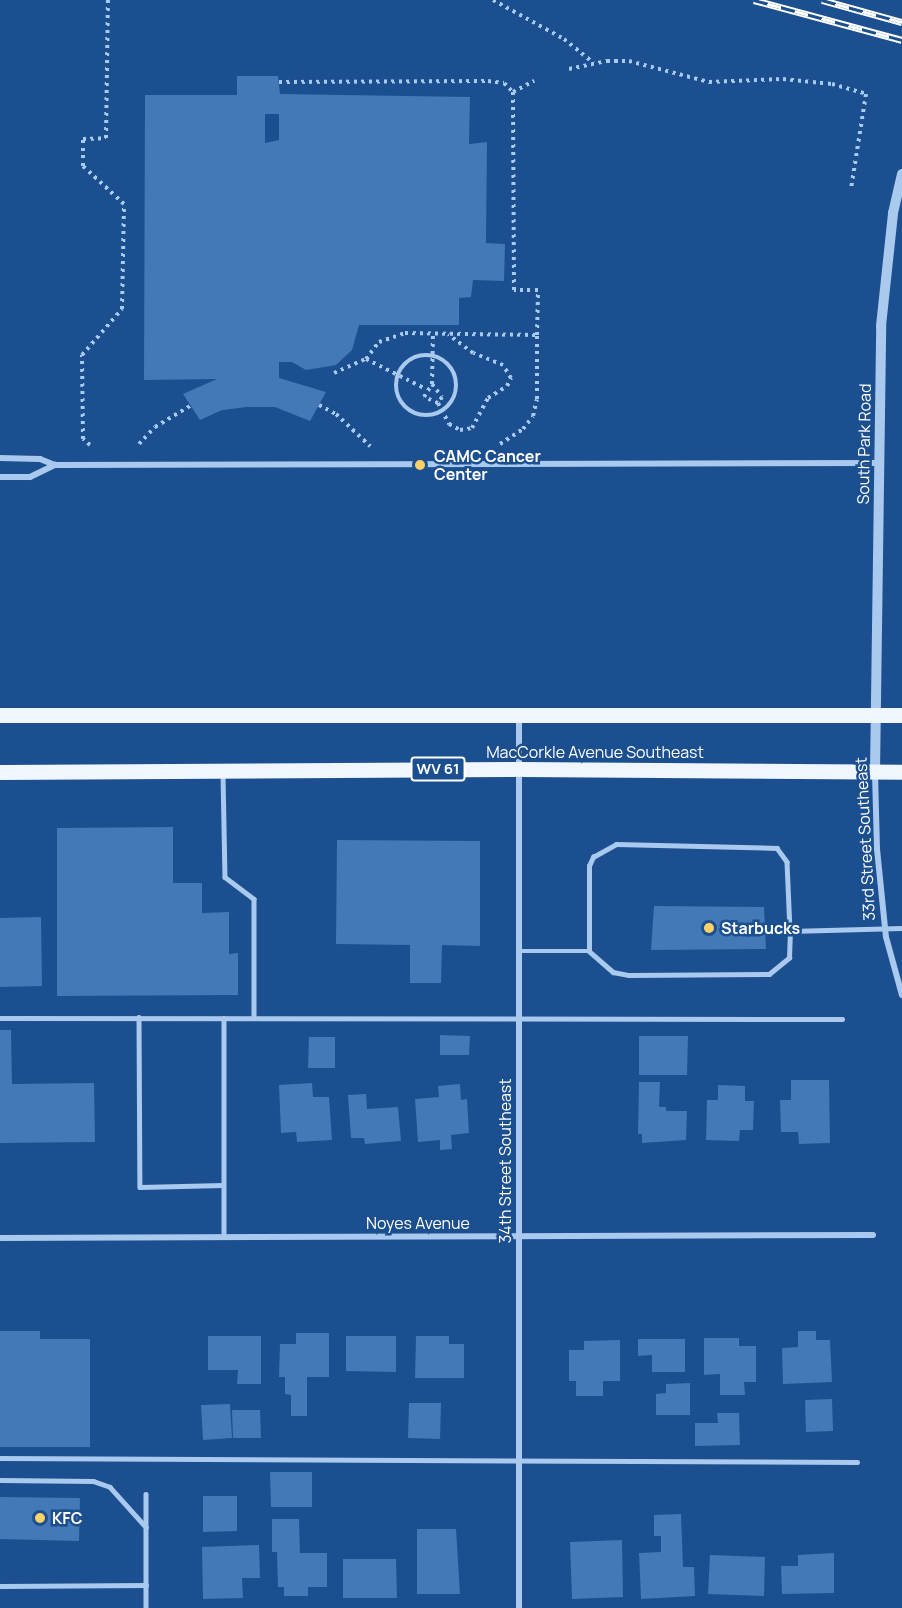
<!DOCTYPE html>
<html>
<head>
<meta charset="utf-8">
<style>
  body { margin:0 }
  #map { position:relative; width:902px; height:1608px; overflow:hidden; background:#1b4f8f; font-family:Manrope,sans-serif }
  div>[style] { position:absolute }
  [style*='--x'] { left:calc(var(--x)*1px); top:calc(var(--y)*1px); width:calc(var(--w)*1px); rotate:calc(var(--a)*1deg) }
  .building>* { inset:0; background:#4478b7 }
  .path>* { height:4px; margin-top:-2px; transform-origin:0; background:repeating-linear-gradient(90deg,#a9c9ee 0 3px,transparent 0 7.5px) }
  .path>.ring { margin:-2px; padding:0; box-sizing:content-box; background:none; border:4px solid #a9c9ee; border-radius:50% }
  .service>* { height:4.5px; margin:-2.25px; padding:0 2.25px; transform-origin:2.25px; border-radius:2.25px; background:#a9c9ee }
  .minor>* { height:6px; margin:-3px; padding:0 3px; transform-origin:3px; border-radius:3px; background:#a9c9ee }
  .tertiary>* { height:10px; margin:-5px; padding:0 5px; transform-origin:5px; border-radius:5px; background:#a9c9ee }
  .primary>* { height:15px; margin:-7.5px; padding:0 7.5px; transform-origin:7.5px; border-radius:7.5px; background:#f0f6ff }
  .rail>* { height:7px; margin-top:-3.5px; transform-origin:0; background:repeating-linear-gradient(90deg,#1b4f8f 0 14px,#fff 0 28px); box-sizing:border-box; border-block:2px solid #fff }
  .dots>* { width:16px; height:16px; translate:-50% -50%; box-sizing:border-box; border:3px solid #1b4f8f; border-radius:50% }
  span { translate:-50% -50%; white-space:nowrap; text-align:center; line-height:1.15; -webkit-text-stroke:5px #1b4f8f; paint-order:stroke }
  .shield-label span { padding:2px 4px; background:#1b4f8f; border:2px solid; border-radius:4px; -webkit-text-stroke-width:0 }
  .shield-label { font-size:15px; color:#fff; font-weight:700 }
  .street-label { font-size:16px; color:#fff }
  .poi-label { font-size:16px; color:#fff; font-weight:700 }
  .left { translate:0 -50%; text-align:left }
</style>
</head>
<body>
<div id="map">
  <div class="building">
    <i style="clip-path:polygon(evenodd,237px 76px,278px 76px,280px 94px,470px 97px,469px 144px,487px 142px,486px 243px,505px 244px,504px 281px,473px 280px,471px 297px,459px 298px,459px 325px,359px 325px,352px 350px,336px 365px,306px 370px,292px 362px,279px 362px,279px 378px,326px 392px,310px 421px,275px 407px,247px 407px,222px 410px,200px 420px,183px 394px,217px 379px,144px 380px,145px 95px,237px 95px,237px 76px,265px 114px,279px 114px,279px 140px,265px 143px,265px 114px)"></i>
    <i style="clip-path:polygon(173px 827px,173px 883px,202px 883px,202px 913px,229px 912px,229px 954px,238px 953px,238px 995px,57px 996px,57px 828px)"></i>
    <i style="clip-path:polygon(337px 840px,480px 841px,480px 946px,442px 945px,441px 983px,410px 983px,410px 945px,336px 944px)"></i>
    <i style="clip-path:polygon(654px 906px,764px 907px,766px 949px,651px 950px)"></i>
    <i style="clip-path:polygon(41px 917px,42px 986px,0 987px,0 918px)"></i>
    <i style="clip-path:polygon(0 1030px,11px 1030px,12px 1084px,94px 1083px,95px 1142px,0 1143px)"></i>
    <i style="clip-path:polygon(440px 1035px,470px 1036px,469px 1055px,440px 1055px)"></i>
    <i style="clip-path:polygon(639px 1036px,688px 1036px,687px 1075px,639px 1075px)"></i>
    <i style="clip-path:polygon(309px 1037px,335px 1037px,335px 1068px,308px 1068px)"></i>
    <i style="clip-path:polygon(791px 1080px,829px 1080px,830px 1143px,799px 1144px,798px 1132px,781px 1132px,780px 1100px,791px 1100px)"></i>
    <i style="clip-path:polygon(639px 1082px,660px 1082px,659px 1107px,666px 1107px,666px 1111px,687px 1111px,686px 1140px,642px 1143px,642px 1134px,638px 1134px)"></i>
    <i style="clip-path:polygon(312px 1083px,313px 1097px,329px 1097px,332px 1140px,297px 1142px,296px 1132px,281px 1133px,279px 1085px)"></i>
    <i style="clip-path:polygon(460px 1084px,461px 1100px,467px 1099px,469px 1133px,451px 1135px,452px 1149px,440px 1150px,440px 1140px,418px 1142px,415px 1099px,439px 1097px,438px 1086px)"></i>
    <i style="clip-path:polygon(718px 1085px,745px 1086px,745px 1101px,754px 1101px,753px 1130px,740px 1130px,739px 1141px,706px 1140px,707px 1100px,718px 1100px)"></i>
    <i style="clip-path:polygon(366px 1094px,367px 1109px,398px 1107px,401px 1141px,365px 1144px,364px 1138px,351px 1138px,348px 1095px)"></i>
    <i style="clip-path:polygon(0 1331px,40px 1331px,40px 1339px,90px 1339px,90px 1447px,0 1447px)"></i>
    <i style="clip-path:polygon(798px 1331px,816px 1331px,816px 1340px,830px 1340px,832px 1382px,783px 1384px,782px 1348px,798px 1347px)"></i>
    <i style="clip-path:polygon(296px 1333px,329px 1333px,329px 1377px,307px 1377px,307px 1416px,291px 1416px,291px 1395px,285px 1394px,285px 1377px,279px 1377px,280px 1344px,296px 1344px)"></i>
    <i style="clip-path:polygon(208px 1336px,261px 1336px,261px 1384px,237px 1384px,238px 1370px,208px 1370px)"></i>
    <i style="clip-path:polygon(346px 1336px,396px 1336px,396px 1372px,346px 1371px)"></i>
    <i style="clip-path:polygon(416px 1336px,449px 1336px,449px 1344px,464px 1344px,464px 1378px,415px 1378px)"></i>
    <i style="clip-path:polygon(704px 1338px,739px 1338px,739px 1346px,756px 1346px,756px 1382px,744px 1382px,745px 1395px,720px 1395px,720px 1374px,704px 1375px)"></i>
    <i style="clip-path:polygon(638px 1339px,685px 1339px,685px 1372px,652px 1372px,652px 1355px,638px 1356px)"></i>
    <i style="clip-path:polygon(620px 1340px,620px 1381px,603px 1381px,603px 1396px,576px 1396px,576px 1381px,569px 1381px,569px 1350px,584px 1350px,584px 1341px)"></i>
    <i style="clip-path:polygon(690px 1383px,690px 1415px,656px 1415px,656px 1394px,666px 1393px,666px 1384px)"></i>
    <i style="clip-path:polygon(832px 1399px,833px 1431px,806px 1432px,805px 1400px)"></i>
    <i style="clip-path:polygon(409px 1403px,441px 1403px,440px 1439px,408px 1438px)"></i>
    <i style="clip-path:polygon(230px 1404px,232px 1438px,203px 1440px,201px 1405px)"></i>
    <i style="clip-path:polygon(232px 1410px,260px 1410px,261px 1438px,233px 1438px)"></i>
    <i style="clip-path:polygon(717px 1413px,739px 1413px,740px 1445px,695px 1446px,695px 1423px,718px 1423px)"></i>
    <i style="clip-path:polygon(270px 1472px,312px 1472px,312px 1507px,271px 1507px)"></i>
    <i style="clip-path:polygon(203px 1496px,237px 1496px,237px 1531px,203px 1532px)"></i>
    <i style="clip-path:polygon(0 1497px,80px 1498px,79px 1541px,0 1539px)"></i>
    <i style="clip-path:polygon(681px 1514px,683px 1567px,694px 1567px,695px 1596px,641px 1599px,639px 1553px,661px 1552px,661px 1536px,654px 1536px,654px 1515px)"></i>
    <i style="clip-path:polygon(272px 1519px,299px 1519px,300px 1553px,327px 1553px,327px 1587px,308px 1587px,308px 1596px,284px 1596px,284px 1587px,278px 1587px,277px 1552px,272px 1552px)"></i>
    <i style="clip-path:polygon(417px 1529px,456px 1529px,460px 1594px,417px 1594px)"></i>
    <i style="clip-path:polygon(622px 1540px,623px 1597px,572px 1599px,570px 1542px)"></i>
    <i style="clip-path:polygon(259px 1545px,260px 1578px,242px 1578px,243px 1598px,203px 1599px,202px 1547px)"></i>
    <i style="clip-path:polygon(834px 1553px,834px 1593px,782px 1594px,781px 1566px,798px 1566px,798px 1555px)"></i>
    <i style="clip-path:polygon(710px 1555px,765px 1557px,764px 1596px,708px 1594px)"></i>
    <i style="clip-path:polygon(343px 1559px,396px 1559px,397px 1598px,343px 1598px)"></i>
  </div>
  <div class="path">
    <i style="--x:493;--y:0;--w:81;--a:28.8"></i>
    <i style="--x:564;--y:39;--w:38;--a:39"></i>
    <i style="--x:569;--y:69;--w:39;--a:-12"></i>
    <i style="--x:607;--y:61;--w:22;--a:0"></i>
    <i style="--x:629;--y:61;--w:83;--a:14.7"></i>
    <i style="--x:709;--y:82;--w:74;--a:-2.3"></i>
    <i style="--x:783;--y:79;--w:49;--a:5.8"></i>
    <i style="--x:832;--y:84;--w:35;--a:16"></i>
    <i style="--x:866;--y:94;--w:96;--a:99"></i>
    <i style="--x:279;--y:82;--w:209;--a:-0.3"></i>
    <i style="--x:488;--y:81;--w:16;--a:7"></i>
    <i style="--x:504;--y:83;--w:13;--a:45"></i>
    <i class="ring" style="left:396px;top:355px;width:56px;height:56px"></i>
    <i style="--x:366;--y:359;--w:67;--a:26.6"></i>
    <i style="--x:334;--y:373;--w:35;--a:-24"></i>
    <i style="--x:366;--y:359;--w:21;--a:-53"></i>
    <i style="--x:379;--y:342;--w:28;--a:-19"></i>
    <i style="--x:405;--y:333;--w:132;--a:0.9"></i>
    <i style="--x:537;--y:335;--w:45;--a:-88.7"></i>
    <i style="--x:538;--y:290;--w:24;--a:180"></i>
    <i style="--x:514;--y:290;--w:198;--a:-90.3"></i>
    <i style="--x:513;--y:92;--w:24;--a:-28"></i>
    <i style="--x:432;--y:384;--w:16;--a:52"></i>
    <i style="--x:442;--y:397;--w:7;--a:124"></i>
    <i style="--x:438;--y:403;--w:15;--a:-157"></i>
    <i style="--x:424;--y:397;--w:15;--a:-58"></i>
    <i style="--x:432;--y:384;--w:50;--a:-88.9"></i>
    <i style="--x:438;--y:403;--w:24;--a:62"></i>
    <i style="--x:449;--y:424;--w:13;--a:29"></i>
    <i style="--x:460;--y:430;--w:12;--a:-9"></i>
    <i style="--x:472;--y:428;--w:34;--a:-62"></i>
    <i style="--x:488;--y:398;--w:22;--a:-32"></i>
    <i style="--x:507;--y:386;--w:9;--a:-63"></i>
    <i style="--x:511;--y:378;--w:15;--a:-122"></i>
    <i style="--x:503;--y:365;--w:32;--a:-158"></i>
    <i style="--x:473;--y:353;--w:31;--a:-143"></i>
    <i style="--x:319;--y:405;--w:19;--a:28"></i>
    <i style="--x:336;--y:414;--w:47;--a:43.3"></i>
    <i style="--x:139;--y:444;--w:23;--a:-47"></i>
    <i style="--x:155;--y:427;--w:41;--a:-31"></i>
    <i style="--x:500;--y:444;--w:27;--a:-33"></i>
    <i style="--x:523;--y:429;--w:16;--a:-52"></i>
    <i style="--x:533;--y:416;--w:17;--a:-77"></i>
    <i style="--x:537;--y:399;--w:64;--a:-90"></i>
    <i style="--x:90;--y:445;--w:9;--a:-139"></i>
    <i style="--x:83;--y:439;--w:84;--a:-90.7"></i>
    <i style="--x:82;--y:355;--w:61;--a:-49"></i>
    <i style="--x:122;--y:309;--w:105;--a:-88.9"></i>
    <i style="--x:124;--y:204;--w:56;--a:-137.2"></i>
    <i style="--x:83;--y:166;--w:27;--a:-90"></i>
    <i style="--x:83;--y:139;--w:23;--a:-2"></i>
    <i style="--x:106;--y:138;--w:138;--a:-89.2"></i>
  </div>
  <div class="service">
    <i style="--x:223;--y:774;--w:103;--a:88.9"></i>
    <i style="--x:225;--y:877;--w:36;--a:37"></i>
    <i style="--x:254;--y:899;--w:118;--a:90"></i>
    <i style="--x:519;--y:951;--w:70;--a:0"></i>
    <i style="--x:589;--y:951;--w:85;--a:-90"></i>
    <i style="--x:589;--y:866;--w:10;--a:-66"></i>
    <i style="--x:593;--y:857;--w:26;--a:-29"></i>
    <i style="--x:616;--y:844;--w:161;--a:1.4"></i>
    <i style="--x:777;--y:848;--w:17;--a:54"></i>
    <i style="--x:787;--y:862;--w:69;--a:87.5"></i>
    <i style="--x:790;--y:931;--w:112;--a:-1.5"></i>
    <i style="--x:589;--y:951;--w:32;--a:41"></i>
    <i style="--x:613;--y:972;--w:16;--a:11"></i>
    <i style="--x:629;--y:975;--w:140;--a:-0.4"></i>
    <i style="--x:769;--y:974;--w:26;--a:-39"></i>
    <i style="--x:789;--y:958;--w:27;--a:-88"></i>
    <i style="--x:139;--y:1017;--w:170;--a:89.7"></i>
    <i style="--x:140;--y:1187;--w:83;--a:-1.4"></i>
    <i style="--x:0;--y:1018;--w:842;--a:0.07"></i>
    <i style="--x:224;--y:1018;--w:219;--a:90"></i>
    <i style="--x:0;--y:1458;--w:857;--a:0.27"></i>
    <i style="--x:0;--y:1480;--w:93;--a:0.6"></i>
    <i style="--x:93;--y:1481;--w:18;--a:19"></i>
    <i style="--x:110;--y:1487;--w:54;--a:48"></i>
    <i style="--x:146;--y:1494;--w:91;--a:90"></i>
    <i style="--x:0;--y:1586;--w:146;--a:-0.4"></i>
    <i style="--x:146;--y:1585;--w:23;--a:90"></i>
  </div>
  <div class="minor">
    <i style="--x:0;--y:458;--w:40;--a:1.4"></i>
    <i style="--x:40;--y:459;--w:16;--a:22"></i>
    <i style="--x:55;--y:465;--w:824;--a:-0.14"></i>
    <i style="--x:0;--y:477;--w:30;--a:0"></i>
    <i style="--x:30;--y:477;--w:28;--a:-26"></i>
    <i style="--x:875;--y:773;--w:76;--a:88.5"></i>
    <i style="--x:877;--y:849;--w:88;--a:84.2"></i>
    <i style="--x:886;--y:937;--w:60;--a:74.6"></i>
    <i style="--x:0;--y:1238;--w:873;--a:-0.2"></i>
    <i style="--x:519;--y:1608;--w:893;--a:-90"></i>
  </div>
  <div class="tertiary">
    <i style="--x:875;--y:772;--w:446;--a:-89.2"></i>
    <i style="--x:881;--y:326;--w:114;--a:-83.9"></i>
    <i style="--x:893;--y:213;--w:40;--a:-77"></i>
  </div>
  <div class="primary">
    <i style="--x:0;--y:715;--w:902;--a:0"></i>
    <i style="--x:0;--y:772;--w:519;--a:-0.33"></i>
    <i style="--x:519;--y:769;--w:383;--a:0.4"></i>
  </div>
  <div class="rail">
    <i style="--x:754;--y:0;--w:153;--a:15.1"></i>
    <i style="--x:822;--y:0;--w:83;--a:15.4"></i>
  </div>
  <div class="dots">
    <i style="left:420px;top:465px;background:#ffd166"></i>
    <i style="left:709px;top:928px;background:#ffd166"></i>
    <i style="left:40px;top:1518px;background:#ffd166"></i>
  </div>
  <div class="shield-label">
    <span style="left:438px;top:769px">WV 61</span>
  </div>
  <div class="street-label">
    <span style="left:864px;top:444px;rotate:-89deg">South Park Road</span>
    <span style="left:595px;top:752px">MacCorkle Avenue Southeast</span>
    <span style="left:865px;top:839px;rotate:-93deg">33rd Street Southeast</span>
    <span style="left:505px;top:1161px;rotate:-90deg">34th Street Southeast</span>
    <span style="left:418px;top:1223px">Noyes Avenue</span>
  </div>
  <div class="poi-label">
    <span class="left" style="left:434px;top:465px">CAMC Cancer<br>Center</span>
    <span class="left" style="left:721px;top:928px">Starbucks</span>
    <span class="left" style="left:52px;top:1518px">KFC</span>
  </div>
</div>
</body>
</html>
